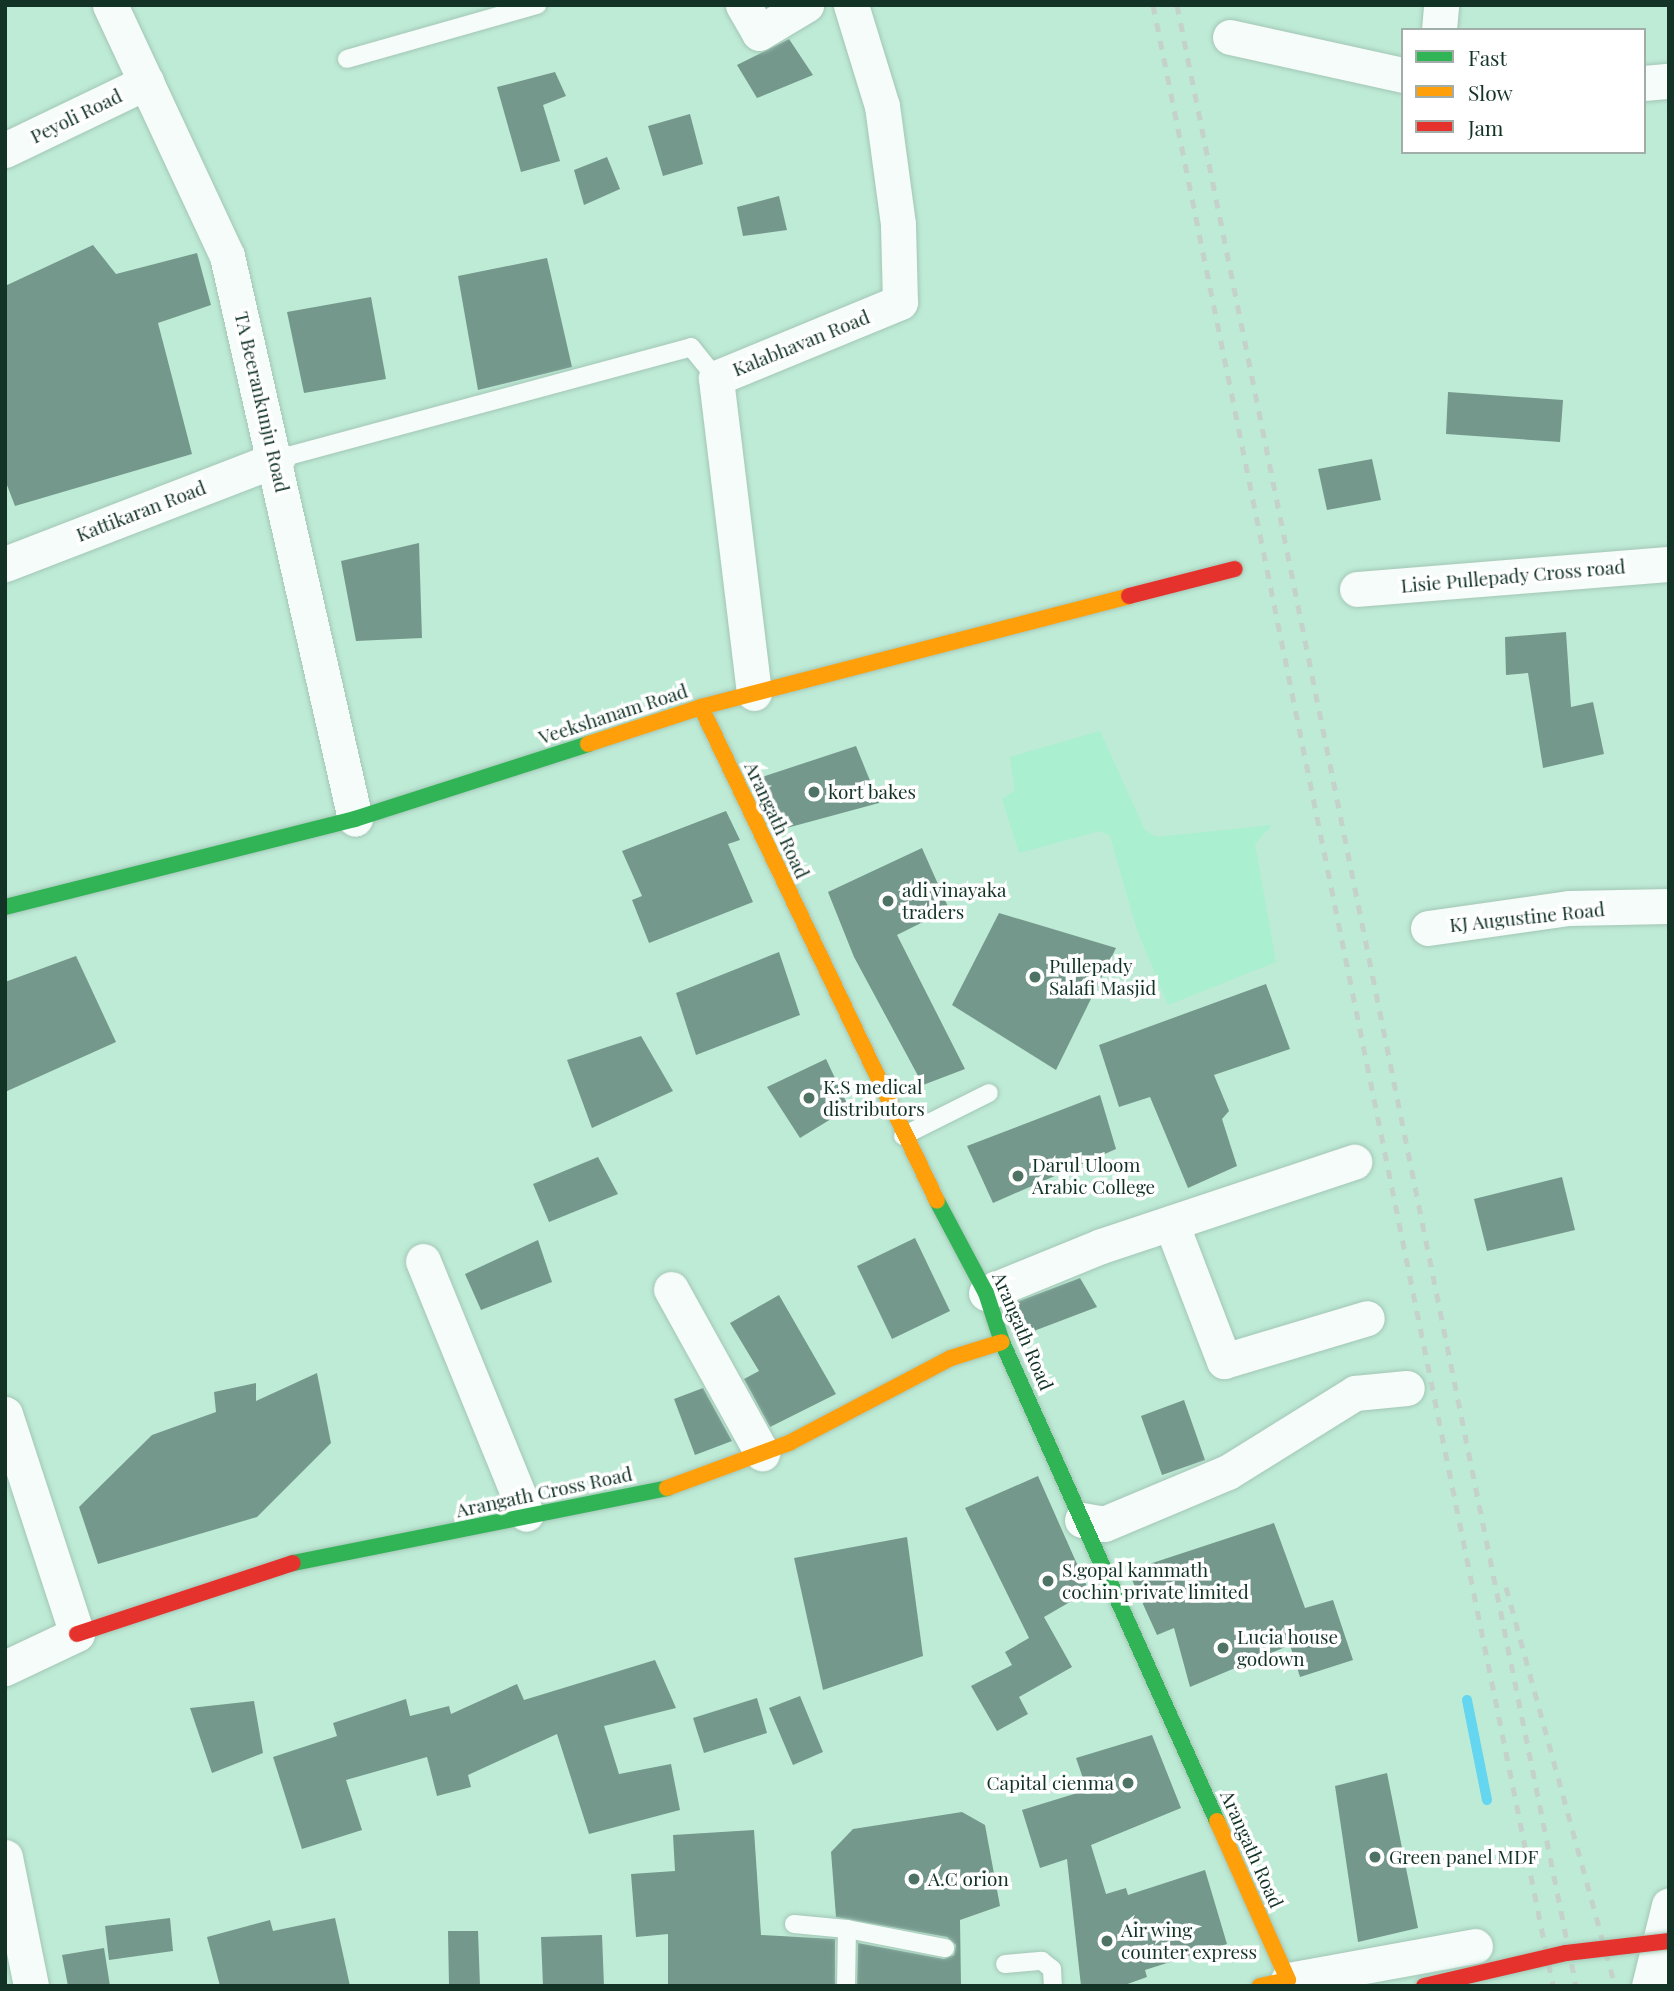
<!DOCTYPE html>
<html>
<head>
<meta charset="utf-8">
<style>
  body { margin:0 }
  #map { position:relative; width:1674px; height:1991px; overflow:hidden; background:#beebd6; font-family:"Playfair Display",serif }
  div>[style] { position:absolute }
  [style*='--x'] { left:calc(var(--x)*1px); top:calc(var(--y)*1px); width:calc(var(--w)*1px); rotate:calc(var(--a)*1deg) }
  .built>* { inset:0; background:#aaefcf }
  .stream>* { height:10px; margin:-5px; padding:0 5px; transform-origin:5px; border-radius:5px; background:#64d6ef }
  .building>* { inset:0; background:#75988d }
  .roads { filter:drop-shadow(0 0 2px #a3c6b6) drop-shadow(0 0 2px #a3c6b6) }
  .lane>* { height:18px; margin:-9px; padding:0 9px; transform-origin:9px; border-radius:9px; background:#f5fcf9 }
  .street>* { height:35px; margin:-17.5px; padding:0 17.5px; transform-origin:17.5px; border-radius:17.5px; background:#f5fcf9 }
  .fast>* { height:16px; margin:-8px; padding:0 8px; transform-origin:8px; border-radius:8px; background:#30b455 }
  .slow>* { height:16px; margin:-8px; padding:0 8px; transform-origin:8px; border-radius:8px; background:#ff9f0a }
  .jam>* { height:16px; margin:-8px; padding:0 8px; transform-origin:8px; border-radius:8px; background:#e5322d }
  .rail>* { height:5px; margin-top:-2.5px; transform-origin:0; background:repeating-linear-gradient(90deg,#c4d2cb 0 9px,transparent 0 18px) }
  .bridges { filter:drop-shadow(0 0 2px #a3c6b6) drop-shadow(0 0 2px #a3c6b6) }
  .jam-bridge>* { height:16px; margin:-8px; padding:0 8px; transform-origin:8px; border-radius:8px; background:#e5322d }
  .dots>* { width:19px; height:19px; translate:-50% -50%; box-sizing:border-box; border:4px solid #fff; border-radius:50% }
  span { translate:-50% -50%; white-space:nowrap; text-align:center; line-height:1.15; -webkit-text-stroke:7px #fff; paint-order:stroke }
  .street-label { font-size:19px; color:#123326 }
  .poi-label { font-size:19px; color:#123326 }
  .left { translate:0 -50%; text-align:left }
  .right { translate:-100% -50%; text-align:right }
  .frame { position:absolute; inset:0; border:7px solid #123326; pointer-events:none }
  .legend { position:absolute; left:1401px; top:28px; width:245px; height:126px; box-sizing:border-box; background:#fff; border:2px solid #a0ada8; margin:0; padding:9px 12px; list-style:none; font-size:21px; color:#123326 }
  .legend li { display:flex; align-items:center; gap:14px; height:35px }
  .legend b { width:35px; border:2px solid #a0ada8 }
</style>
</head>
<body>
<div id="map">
  <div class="built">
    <i style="clip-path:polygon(1100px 731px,1145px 830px,1157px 837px,1272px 825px,1255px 844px,1276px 962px,1168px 1005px,1137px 930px,1110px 836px,1100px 831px,1019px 853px,1002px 799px,1015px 790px,1010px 757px)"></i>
  </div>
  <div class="stream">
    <i style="--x:1467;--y:1700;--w:102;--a:78.7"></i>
  </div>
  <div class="building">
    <i style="clip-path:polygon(789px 39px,813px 75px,757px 98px,737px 65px)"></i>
    <i style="clip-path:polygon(555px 72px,566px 96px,543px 105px,560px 161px,521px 172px,497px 87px)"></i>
    <i style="clip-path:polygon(690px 114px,703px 164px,663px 176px,648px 126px)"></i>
    <i style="clip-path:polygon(607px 157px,620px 189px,584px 205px,574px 170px)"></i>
    <i style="clip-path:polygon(779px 196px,787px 230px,743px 236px,737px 207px)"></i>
    <i style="clip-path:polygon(93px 245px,116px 274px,197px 253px,211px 305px,158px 323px,192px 454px,15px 506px,5px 480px,5px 286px)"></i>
    <i style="clip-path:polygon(547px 258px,572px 367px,478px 390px,458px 276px)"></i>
    <i style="clip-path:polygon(371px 297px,386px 379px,304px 393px,287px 312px)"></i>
    <i style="clip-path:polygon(1448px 392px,1563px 400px,1560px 442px,1446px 434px)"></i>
    <i style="clip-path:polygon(1372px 459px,1381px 500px,1327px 510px,1318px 469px)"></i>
    <i style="clip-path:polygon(419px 543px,422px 638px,356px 641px,341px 561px)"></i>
    <i style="clip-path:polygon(1566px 632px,1571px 707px,1593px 702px,1604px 754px,1543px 768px,1528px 673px,1506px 675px,1505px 637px)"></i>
    <i style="clip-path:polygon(856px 746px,879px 803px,783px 829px,759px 778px)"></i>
    <i style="clip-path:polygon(726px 811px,740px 840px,728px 844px,753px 902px,649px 943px,632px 900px,642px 896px,622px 851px)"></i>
    <i style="clip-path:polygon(922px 848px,949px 909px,897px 935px,965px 1069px,923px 1085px,854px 957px,828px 892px)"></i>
    <i style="clip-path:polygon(999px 913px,1116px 948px,1056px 1070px,952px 1005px)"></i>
    <i style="clip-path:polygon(779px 952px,800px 1015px,696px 1055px,676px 993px)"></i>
    <i style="clip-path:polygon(76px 956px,116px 1042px,5px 1092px,5px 982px)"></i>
    <i style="clip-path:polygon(1266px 984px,1290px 1049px,1214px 1075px,1229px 1111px,1222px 1119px,1237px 1166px,1188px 1188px,1150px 1097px,1119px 1107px,1099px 1045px)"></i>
    <i style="clip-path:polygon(641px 1036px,673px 1091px,592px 1128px,567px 1060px)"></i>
    <i style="clip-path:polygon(826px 1059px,849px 1108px,800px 1138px,767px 1087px)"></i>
    <i style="clip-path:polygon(1100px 1095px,1116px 1149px,993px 1203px,967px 1146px)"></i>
    <i style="clip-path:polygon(598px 1157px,618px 1194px,549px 1222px,533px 1184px)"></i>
    <i style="clip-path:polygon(1562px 1177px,1575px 1230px,1487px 1251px,1474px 1199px)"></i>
    <i style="clip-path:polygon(915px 1238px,950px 1311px,892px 1339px,857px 1266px)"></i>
    <i style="clip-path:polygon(538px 1240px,552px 1282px,481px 1310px,465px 1274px)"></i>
    <i style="clip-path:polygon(1080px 1278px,1097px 1307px,1026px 1334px,1014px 1303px)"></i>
    <i style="clip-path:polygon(779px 1295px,836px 1394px,770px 1427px,744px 1379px,759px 1371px,730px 1323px)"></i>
    <i style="clip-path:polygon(317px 1373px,331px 1443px,257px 1517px,98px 1564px,79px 1507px,152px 1435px,216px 1412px,214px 1392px,256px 1383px,256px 1401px)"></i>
    <i style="clip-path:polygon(703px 1388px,732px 1441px,695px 1455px,674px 1399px)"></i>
    <i style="clip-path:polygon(1184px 1400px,1205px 1460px,1162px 1475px,1141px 1416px)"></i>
    <i style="clip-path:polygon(1038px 1476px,1089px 1591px,1044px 1617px,1072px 1667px,1019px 1697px,1028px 1714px,997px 1731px,971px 1686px,1012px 1665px,1005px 1652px,1029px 1638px,965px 1508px)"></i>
    <i style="clip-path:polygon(1274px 1523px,1305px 1608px,1333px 1600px,1353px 1660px,1300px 1677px,1290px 1645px,1190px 1687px,1174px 1628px,1157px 1635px,1128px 1571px)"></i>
    <i style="clip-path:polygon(907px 1537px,923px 1656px,823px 1690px,794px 1558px)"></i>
    <i style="clip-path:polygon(655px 1660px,676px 1708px,604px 1726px,619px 1774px,671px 1764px,680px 1810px,589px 1834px,557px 1734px,468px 1775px,471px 1787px,437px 1796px,427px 1757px,346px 1780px,362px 1830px,302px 1849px,273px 1757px,337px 1736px,333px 1723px,406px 1699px,410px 1716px,449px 1706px,451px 1714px,517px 1684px,524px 1700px)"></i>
    <i style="clip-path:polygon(800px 1696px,823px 1752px,793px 1765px,769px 1708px)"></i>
    <i style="clip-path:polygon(757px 1698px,767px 1733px,704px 1753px,693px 1718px)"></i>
    <i style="clip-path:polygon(254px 1701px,263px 1753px,212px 1773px,190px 1708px)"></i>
    <i style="clip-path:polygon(1152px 1735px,1181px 1808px,1091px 1845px,1106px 1894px,1126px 1888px,1128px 1895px,1205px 1870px,1227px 1944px,1145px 1970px,1147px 1977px,1122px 1986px,1081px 1986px,1067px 1859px,1040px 1868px,1022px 1810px,1087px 1790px,1076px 1758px)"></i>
    <i style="clip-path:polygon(1387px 1773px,1418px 1928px,1358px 1942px,1335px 1786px)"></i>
    <i style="clip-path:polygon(962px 1812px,985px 1825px,1000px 1906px,960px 1920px,961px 1986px,857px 1986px,858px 1943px,944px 1959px,954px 1955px,956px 1945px,947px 1937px,836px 1917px,831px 1852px,853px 1829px)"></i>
    <i style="clip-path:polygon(754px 1830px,761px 1935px,835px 1939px,835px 1986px,668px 1986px,668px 1934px,636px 1937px,631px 1874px,675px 1871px,673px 1835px)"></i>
    <i style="clip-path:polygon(170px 1918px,173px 1951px,109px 1960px,105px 1926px)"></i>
    <i style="clip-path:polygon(335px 1918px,350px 1986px,220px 1986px,207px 1937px,270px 1920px,273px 1931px)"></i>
    <i style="clip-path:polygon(448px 1931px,478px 1931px,480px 1986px,449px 1986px)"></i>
    <i style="clip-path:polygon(602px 1935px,604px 1986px,543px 1986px,541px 1937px)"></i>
    <i style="clip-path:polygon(104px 1948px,110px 1986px,68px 1986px,62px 1955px)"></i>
  </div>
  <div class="roads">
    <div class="lane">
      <i style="--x:347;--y:59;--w:198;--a:-15.9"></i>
      <i style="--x:277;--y:459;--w:429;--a:-15.1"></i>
      <i style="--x:691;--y:347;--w:40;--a:51"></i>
      <i style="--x:903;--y:1136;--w:96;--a:-26.6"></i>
      <i style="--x:794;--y:1924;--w:53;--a:5.4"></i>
      <i style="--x:847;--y:1929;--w:57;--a:91"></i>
      <i style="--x:847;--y:1929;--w:100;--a:11"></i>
      <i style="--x:1005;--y:1964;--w:37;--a:-5"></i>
      <i style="--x:1042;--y:1961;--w:13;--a:39"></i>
      <i style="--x:1052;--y:1969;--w:17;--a:87"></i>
    </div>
    <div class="street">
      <i style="--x:110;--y:5;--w:277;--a:65"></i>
      <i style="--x:227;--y:256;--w:577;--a:77.19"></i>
      <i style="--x:743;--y:5;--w:32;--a:60"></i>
      <i style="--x:759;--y:33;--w:55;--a:-30.8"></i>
      <i style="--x:1439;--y:30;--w:25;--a:-85"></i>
      <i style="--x:1230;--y:37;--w:177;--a:12.4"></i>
      <i style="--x:1644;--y:83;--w:25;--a:-5"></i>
      <i style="--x:5;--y:150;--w:157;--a:-25.7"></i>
      <i style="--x:5;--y:564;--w:292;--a:-21.1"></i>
      <i style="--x:1357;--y:589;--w:313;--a:-4.6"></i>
      <i style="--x:754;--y:693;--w:317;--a:-96.9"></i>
      <i style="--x:716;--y:378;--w:199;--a:-22.4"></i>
      <i style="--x:900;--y:302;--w:78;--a:-91.5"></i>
      <i style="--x:898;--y:224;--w:119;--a:-97.7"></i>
      <i style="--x:882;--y:106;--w:106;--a:-107.1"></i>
      <i style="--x:1428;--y:928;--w:142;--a:-8.1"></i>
      <i style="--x:1569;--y:908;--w:100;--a:-1.1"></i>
      <i style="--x:1171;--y:1223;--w:148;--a:69"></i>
      <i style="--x:1224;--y:1361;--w:149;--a:-16.7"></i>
      <i style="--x:423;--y:1261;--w:273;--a:67.8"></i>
      <i style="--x:671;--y:1289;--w:188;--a:61"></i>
      <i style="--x:986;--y:1293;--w:124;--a:-22.2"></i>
      <i style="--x:1101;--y:1246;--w:267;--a:-18.4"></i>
      <i style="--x:5;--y:1414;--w:231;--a:71.9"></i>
      <i style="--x:77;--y:1634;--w:80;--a:154.7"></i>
      <i style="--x:1082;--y:1520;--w:22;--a:10"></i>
      <i style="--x:1104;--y:1524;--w:134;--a:-22.8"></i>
      <i style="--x:1228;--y:1472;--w:150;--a:-31.9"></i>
      <i style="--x:1355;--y:1393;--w:52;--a:-5.5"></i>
      <i style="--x:5;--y:1857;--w:132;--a:78.6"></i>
      <i style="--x:1288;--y:1980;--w:190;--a:-10.3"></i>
      <i style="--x:1649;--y:1986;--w:83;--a:-76.1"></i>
    </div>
    <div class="fast">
      <i style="--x:5;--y:907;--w:361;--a:-14.1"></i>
      <i style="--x:355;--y:819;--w:245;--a:-17.8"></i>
      <i style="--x:937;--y:1201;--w:104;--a:62"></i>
      <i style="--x:986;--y:1293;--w:52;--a:71.9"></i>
      <i style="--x:1002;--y:1342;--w:525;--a:65.83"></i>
      <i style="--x:293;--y:1563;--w:381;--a:-11.3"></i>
    </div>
    <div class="slow">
      <i style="--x:701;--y:707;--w:547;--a:64.46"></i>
      <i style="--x:588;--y:744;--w:119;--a:-18.1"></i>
      <i style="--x:701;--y:707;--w:442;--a:-14.5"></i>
      <i style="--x:667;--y:1488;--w:130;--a:-20.2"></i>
      <i style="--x:789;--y:1443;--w:183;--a:-27.7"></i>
      <i style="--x:951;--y:1358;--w:53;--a:-17.4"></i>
      <i style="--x:1217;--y:1821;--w:174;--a:65.9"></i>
      <i style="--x:1288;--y:1980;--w:29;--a:168"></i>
    </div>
    <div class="jam">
      <i style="--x:1129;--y:596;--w:109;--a:-14.3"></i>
      <i style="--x:77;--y:1634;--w:227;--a:-18.2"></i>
    </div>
  </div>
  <div class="rail">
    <i style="--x:1153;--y:5;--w:2021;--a:78.58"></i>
    <i style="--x:1177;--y:5;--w:2021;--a:78.61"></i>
    <i style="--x:1506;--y:1587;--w:414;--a:74.7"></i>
  </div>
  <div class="bridges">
    <div class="jam-bridge">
      <i style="--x:1424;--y:1986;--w:146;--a:-13.1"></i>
      <i style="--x:1566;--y:1953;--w:104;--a:-6.6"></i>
    </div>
  </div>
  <div class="dots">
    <i style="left:814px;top:792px;background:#4e7364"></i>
    <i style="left:888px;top:901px;background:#4e7364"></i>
    <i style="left:1035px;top:977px;background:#4e7364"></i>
    <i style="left:809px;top:1098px;background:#4e7364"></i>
    <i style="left:1018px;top:1176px;background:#4e7364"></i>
    <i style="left:1048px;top:1581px;background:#4e7364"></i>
    <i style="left:1223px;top:1648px;background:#4e7364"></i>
    <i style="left:1128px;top:1783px;background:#4e7364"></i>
    <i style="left:1375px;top:1857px;background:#4e7364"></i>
    <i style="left:914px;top:1879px;background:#4e7364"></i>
    <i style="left:1107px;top:1941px;background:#4e7364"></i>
  </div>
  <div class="street-label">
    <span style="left:76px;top:116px;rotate:-26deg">Peyoli Road</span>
    <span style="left:801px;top:343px;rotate:-22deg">Kalabhavan Road</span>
    <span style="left:262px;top:402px;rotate:77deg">TA Beerankunju Road</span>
    <span style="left:141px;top:511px;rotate:-21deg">Kattikaran Road</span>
    <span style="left:1513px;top:576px;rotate:-5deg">Lisie Pullepady Cross road</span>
    <span style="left:613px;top:714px;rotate:-18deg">Veekshanam Road</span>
    <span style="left:777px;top:820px;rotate:65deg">Arangath Road</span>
    <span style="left:1527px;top:917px;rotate:-6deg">KJ Augustine Road</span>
    <span style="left:1023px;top:1331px;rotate:67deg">Arangath Road</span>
    <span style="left:544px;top:1492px;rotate:-12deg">Arangath Cross Road</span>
    <span style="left:1252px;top:1849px;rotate:66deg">Arangath Road</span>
  </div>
  <div class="poi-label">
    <span class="left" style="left:828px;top:792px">kort bakes</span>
    <span class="left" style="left:902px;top:901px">adi vinayaka<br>traders</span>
    <span class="left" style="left:1049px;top:977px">Pullepady<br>Salafi Masjid</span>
    <span class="left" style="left:823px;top:1098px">K.S medical<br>distributors</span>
    <span class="left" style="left:1032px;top:1176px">Darul Uloom<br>Arabic College</span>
    <span class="left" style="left:1062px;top:1581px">S.gopal kammath<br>cochin private limited</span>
    <span class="left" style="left:1237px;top:1648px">Lucia house<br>godown</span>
    <span class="right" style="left:1114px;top:1783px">Capital cienma</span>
    <span class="left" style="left:1389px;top:1857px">Green panel MDF</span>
    <span class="left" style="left:928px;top:1879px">A.C orion</span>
    <span class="left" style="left:1121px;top:1941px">Air wing<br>counter express</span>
  </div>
  <div class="frame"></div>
  <ul class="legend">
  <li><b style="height:9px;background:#30b455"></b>Fast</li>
  <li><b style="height:9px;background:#ff9f0a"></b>Slow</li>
  <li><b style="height:9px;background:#e5322d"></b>Jam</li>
  </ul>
</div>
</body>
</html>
